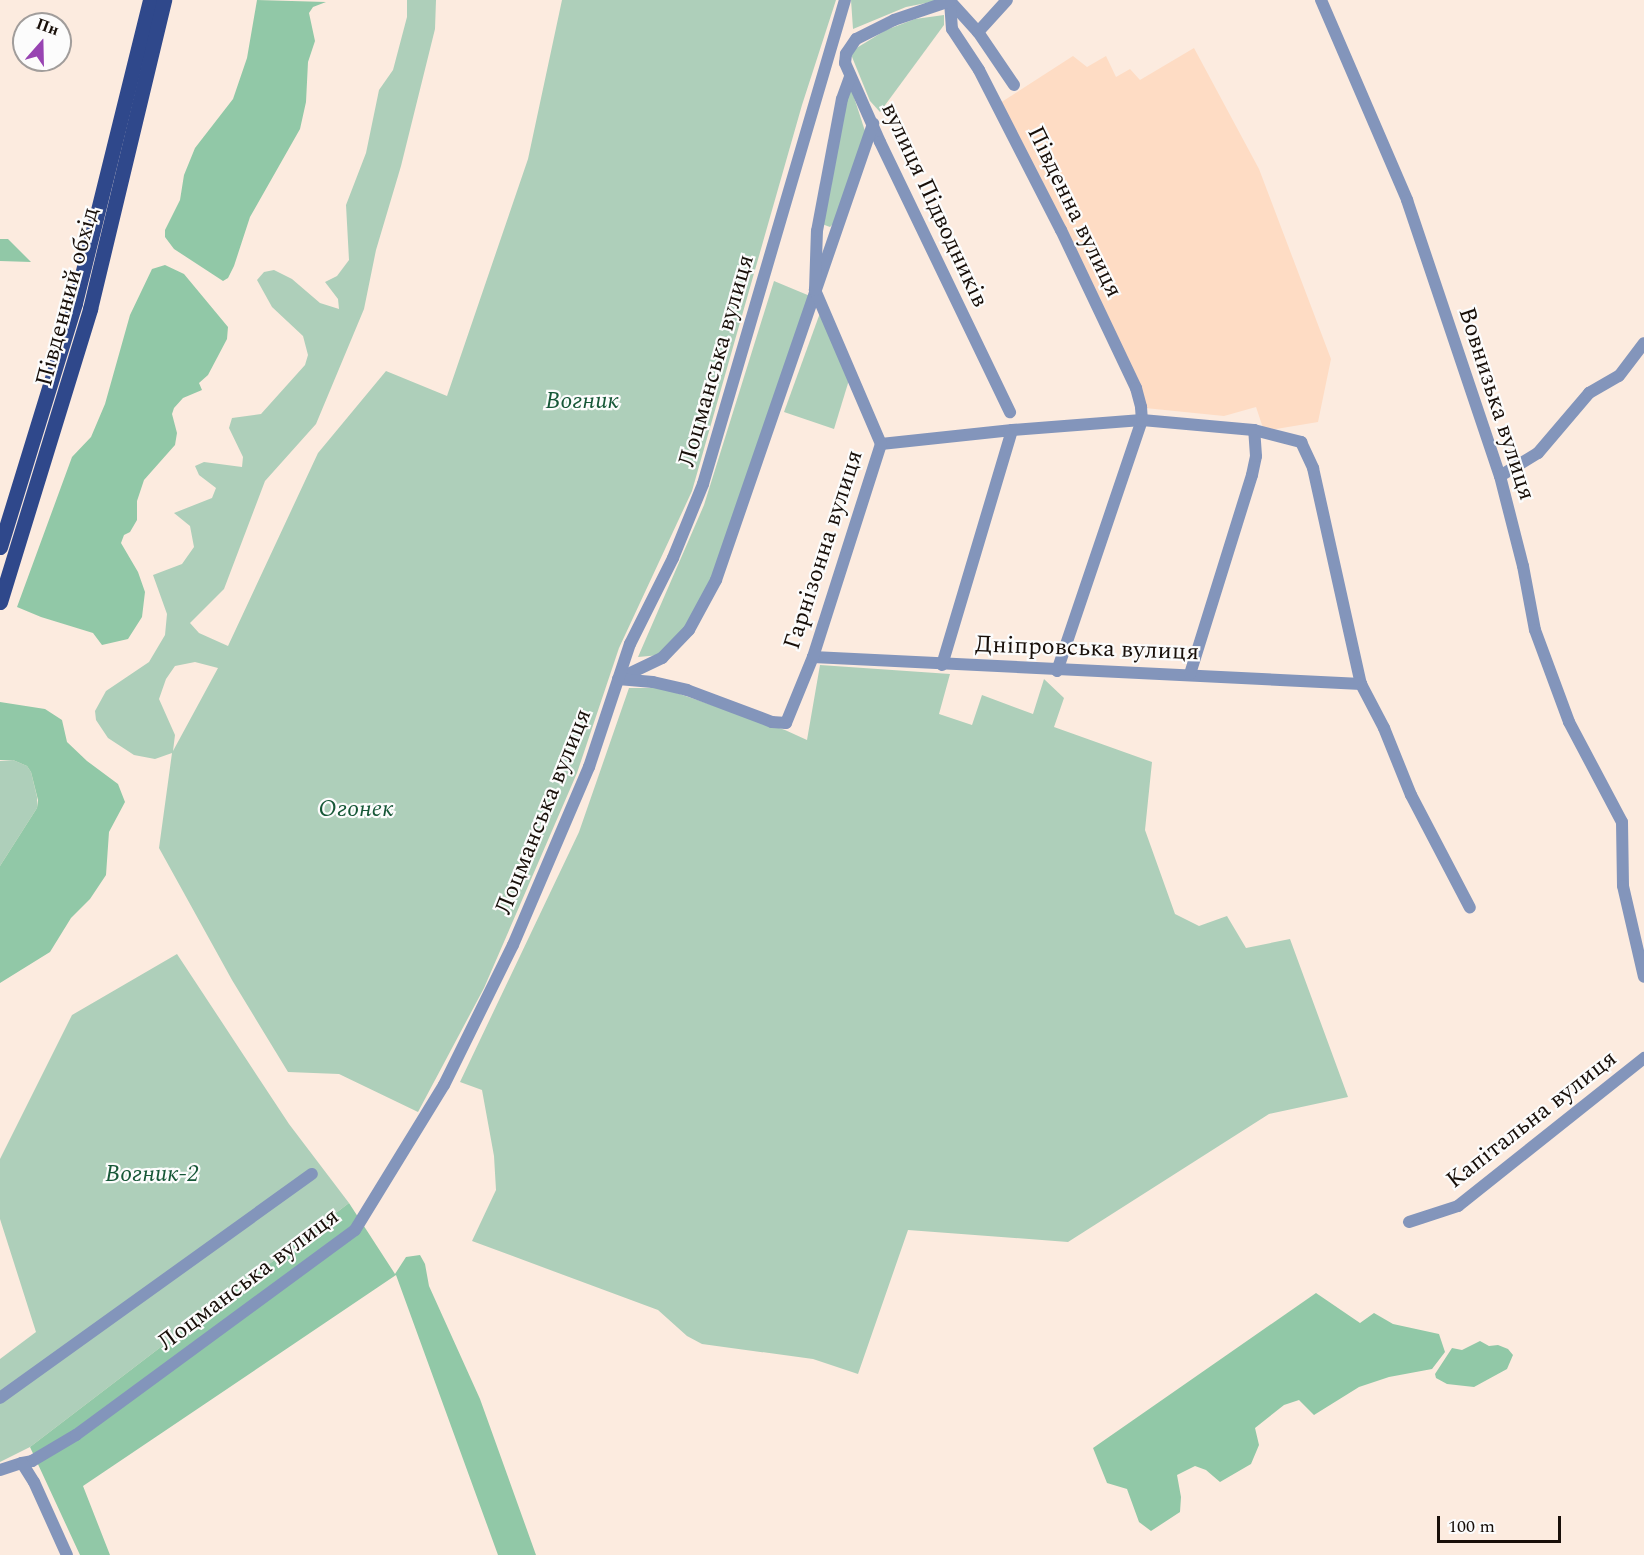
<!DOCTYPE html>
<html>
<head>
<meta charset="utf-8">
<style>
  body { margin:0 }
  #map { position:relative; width:1644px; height:1555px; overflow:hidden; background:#fcebdf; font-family:Spectral,serif }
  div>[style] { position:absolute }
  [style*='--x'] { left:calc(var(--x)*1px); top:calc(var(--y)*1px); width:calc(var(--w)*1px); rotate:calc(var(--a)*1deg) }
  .built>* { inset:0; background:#fedcc4 }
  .green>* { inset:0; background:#aecfba }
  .forest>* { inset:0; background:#91c8a7 }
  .minor>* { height:12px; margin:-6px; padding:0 6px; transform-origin:6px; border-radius:6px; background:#8395bb }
  .major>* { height:15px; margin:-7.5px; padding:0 7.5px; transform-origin:7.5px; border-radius:7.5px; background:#2f488b }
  span { translate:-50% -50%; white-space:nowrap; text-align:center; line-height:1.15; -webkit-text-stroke:4.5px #fcfcfc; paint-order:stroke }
  .street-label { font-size:24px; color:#180f09 }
  .park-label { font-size:24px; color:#165737; font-style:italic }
  .north { position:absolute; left:12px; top:12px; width:60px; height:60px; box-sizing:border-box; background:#fcfcfc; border:2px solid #a19d9b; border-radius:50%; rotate:20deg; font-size:16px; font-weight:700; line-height:24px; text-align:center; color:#180f09 }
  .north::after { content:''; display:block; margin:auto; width:21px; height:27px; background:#9844b2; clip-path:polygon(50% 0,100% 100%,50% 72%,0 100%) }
  .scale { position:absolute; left:1437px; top:1516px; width:124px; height:27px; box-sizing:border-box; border:3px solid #180f09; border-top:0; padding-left:8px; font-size:18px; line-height:21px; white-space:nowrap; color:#180f09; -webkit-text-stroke:4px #fcfcfc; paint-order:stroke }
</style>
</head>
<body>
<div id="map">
  <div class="built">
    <i style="clip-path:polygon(1194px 48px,1259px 169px,1331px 359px,1318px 422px,1264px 431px,1256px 407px,1224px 416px,1145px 408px,1000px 103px,1073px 56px,1087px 67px,1106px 56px,1116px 77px,1130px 69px,1140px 80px)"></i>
  </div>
  <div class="green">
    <i style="clip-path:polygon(evenodd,407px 0,436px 0,435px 29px,401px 166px,376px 250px,364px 309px,316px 424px,265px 481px,224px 589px,190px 623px,199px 633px,228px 646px,318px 453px,386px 371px,447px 396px,528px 159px,562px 0,836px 0,802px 105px,692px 491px,619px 648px,577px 773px,484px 988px,418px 1112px,339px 1074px,288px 1072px,232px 980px,159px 848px,172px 753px,155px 759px,134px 755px,108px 738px,96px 720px,95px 711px,106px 691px,149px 662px,165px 635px,167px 614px,153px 575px,182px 564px,194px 547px,190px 526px,174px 513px,212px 498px,216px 488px,199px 475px,195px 466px,204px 462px,242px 467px,243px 457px,229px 428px,232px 418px,261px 414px,305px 365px,308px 355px,303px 336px,272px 307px,257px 280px,264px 272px,274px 270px,292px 279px,320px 303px,339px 309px,338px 299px,325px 282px,337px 276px,349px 260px,346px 205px,366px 153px,379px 90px,393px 70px,407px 17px,407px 0,195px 662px,218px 668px,173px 751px,175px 735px,159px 699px,166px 679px,175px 666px,195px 662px)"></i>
    <i style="clip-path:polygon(851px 0,941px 0,906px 7px,853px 29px)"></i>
    <i style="clip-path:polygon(944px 15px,944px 25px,880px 112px,870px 101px,850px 52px,886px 30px,915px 19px)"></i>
    <i style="clip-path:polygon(850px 85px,865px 131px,835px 222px,830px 227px,822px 224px)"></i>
    <i style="clip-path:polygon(774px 281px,810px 296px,713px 577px,686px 627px,660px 655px,638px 657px,704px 505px)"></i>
    <i style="clip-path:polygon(820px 313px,849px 380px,834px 429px,784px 412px)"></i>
    <i style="clip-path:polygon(820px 665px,950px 674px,939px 714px,972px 725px,982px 695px,1033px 714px,1044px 679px,1064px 698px,1054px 727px,1152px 762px,1145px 830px,1175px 914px,1199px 926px,1227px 916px,1246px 948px,1290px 939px,1348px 1097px,1269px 1114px,1068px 1242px,908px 1230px,858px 1374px,813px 1359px,702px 1344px,687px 1336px,658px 1310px,472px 1241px,496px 1190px,494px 1156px,482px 1090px,460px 1082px,579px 832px,629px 688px,662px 688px,785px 730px,807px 740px)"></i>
    <i style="clip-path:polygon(13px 760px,27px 766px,31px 772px,37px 797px,37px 808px,0 866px,0 761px)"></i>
    <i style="clip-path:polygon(177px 954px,289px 1124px,349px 1203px,30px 1447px,0 1462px,0 1359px,36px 1332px,0 1219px,0 1159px,72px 1015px)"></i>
  </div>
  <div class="forest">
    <i style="clip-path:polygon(257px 0,326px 2px,313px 7px,309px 13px,315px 41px,308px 62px,306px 102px,300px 129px,250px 217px,234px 266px,228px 278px,223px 281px,174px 249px,165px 237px,165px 230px,180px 200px,184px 175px,195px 148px,233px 99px,247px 58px)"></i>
    <i style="clip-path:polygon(0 239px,8px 239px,31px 262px,0 261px)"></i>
    <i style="clip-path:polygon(165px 265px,184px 274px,228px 327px,227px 339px,208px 375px,199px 383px,202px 390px,183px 398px,174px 408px,172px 414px,177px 433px,175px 445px,144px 480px,137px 501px,137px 520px,130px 532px,124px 535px,121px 543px,138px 572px,145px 592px,142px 617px,128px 639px,102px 645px,93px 633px,41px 617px,17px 607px,72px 457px,91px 437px,105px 404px,130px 315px,152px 269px)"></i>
    <i style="clip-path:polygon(0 702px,45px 709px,62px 720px,67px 742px,87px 761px,118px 784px,125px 802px,109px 832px,106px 875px,90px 899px,71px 918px,50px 952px,0 983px,0 866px,37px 808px,38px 800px,31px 772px,27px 766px,13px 760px,0 760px)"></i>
    <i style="clip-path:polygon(349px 1203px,395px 1274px,406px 1257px,420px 1255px,425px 1264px,429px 1286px,480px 1399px,536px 1555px,498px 1555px,396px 1275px,83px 1486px,110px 1555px,80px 1555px,30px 1447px)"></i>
    <i style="clip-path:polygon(1316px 1293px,1360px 1323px,1374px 1313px,1393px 1324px,1439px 1334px,1445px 1352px,1432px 1369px,1389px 1377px,1359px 1387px,1314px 1415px,1299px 1400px,1284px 1405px,1255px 1428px,1259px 1445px,1251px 1464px,1220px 1482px,1206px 1470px,1195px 1466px,1177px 1475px,1181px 1497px,1180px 1512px,1151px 1531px,1139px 1522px,1127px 1489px,1107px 1483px,1093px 1448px)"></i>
    <i style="clip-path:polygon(1480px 1341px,1489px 1346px,1498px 1345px,1508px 1349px,1513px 1355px,1507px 1369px,1474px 1387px,1447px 1384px,1436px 1378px,1435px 1374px,1452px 1348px,1462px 1350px)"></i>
  </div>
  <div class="minor">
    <i style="--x:949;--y:0;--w:43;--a:47.8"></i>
    <i style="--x:978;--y:32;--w:64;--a:55.8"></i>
    <i style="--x:1321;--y:0;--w:218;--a:66.7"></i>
    <i style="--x:1407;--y:200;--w:291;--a:71.4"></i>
    <i style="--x:1500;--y:476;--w:93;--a:75.7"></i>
    <i style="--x:1523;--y:566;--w:65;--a:79.4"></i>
    <i style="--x:1535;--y:630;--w:98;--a:69.7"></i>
    <i style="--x:1569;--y:722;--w:113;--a:62.1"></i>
    <i style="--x:1622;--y:822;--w:64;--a:89.1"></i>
    <i style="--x:1623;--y:886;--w:93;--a:77"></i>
    <i style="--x:950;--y:1;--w:28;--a:86"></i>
    <i style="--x:952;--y:29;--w:49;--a:56.6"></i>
    <i style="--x:979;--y:70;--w:180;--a:62.9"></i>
    <i style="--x:1061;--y:230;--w:175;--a:64.6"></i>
    <i style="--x:1136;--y:388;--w:20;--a:75"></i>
    <i style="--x:1141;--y:407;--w:13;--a:86"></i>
    <i style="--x:1142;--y:420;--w:265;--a:108.7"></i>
    <i style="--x:950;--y:1;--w:59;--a:161.3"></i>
    <i style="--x:894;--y:20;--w:42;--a:153.4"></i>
    <i style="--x:856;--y:39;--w:18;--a:124"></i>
    <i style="--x:846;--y:54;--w:9;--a:96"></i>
    <i style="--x:845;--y:63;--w:86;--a:66.1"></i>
    <i style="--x:880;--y:142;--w:300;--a:64.3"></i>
    <i style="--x:978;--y:32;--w:43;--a:-47.8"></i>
    <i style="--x:881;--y:444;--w:132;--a:-6.1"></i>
    <i style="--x:1012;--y:430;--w:130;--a:-4.4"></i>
    <i style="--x:1142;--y:420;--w:112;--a:5.1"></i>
    <i style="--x:1254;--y:430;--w:49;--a:14.3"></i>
    <i style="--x:1301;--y:442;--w:29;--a:65"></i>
    <i style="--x:1313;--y:468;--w:221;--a:77.5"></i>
    <i style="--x:1361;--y:684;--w:50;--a:62.4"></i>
    <i style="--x:1384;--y:728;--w:72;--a:68.1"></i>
    <i style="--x:1411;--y:795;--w:127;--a:62.4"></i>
    <i style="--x:1500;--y:476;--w:44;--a:-31.2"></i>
    <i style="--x:1538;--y:453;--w:79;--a:-49.6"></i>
    <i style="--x:1589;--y:393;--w:34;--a:-30"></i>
    <i style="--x:1619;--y:376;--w:41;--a:-52.9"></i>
    <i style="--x:813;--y:657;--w:549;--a:2.82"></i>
    <i style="--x:942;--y:665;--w:245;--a:-73.4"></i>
    <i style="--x:1190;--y:674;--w:208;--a:-72.7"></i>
    <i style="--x:1252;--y:475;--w:19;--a:-78"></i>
    <i style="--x:1256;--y:456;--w:26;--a:-94"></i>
    <i style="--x:620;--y:678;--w:47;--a:-25.5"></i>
    <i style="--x:662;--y:658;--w:39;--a:-46"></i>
    <i style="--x:689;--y:630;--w:57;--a:-61.6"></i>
    <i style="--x:716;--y:580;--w:483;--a:-71"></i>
    <i style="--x:618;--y:679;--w:35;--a:5"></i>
    <i style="--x:653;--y:682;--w:35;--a:13"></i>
    <i style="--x:687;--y:690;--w:91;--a:20.6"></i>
    <i style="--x:772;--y:722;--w:14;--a:4"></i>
    <i style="--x:786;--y:723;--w:71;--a:-67.8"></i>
    <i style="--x:813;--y:657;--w:224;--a:-72.3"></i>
    <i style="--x:881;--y:444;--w:168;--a:-113.2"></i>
    <i style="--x:815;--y:290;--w:59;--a:-88.1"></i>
    <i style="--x:817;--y:231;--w:134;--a:-79.3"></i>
    <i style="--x:842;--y:99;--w:23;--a:-70"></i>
    <i style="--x:1409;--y:1222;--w:52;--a:-18.1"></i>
    <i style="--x:1458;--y:1206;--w:238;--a:-38.5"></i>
    <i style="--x:0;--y:1398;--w:384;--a:-35.7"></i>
    <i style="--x:22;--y:1463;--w:10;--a:-11"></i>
    <i style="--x:32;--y:1461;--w:51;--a:-30.6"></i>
    <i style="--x:76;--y:1435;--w:346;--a:-36.3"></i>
    <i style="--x:355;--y:1230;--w:170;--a:-58.5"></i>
    <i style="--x:444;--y:1085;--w:156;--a:-63.8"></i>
    <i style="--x:513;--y:945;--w:194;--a:-66.9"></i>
    <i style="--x:589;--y:767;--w:130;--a:-71.6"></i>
    <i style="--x:630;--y:644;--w:96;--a:-63.4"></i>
    <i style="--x:673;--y:558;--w:80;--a:-67.9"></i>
    <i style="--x:703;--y:484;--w:504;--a:-73.65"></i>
    <i style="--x:0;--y:1470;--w:23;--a:-18"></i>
    <i style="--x:22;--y:1463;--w:22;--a:58"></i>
    <i style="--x:34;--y:1482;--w:80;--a:65.7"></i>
  </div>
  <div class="major">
    <i style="--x:0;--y:547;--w:255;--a:-72.9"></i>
    <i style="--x:75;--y:303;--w:312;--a:-76.1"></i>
    <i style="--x:0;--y:602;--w:307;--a:-72.9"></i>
    <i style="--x:90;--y:309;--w:318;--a:-76.5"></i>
  </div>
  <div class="street-label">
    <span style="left:934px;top:205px;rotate:65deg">вулиця Підводників</span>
    <span style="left:1074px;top:212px;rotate:64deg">Південна вулиця</span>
    <span style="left:68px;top:297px;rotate:-75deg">Південний обхід</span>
    <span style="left:717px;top:361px;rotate:-74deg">Лоцманська вулиця</span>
    <span style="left:1496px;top:404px;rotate:72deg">Вовнизька вулиця</span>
    <span style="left:824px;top:550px;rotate:-72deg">Гарнізонна вулиця</span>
    <span style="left:1087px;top:649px;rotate:2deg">Дніпровська вулиця</span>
    <span style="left:544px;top:812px;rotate:-68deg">Лоцманська вулиця</span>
    <span style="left:1532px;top:1120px;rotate:-38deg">Капітальна вулиця</span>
    <span style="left:249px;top:1280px;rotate:-37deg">Лоцманська вулиця</span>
  </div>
  <div class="park-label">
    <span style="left:582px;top:402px">Вогник</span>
    <span style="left:356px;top:810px">Огонек</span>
    <span style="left:152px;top:1175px">Вогник-2</span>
  </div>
  <div class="north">Пн</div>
  <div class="scale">100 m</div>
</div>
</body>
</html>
